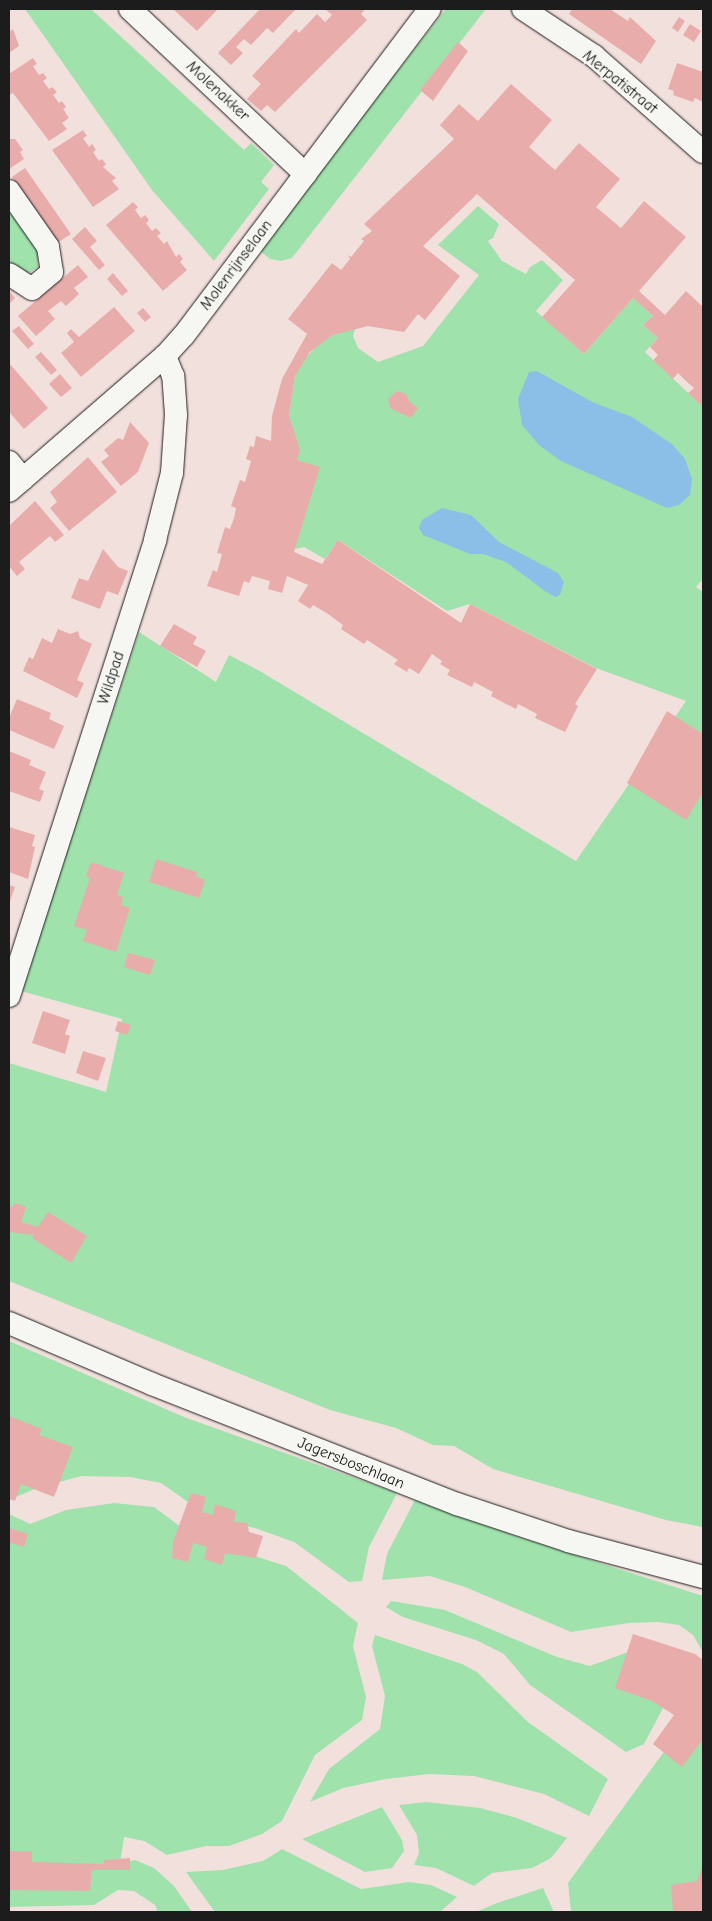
<!DOCTYPE html>
<html>
<head>
<meta charset="utf-8">
<style>
  body { margin:0 }
  #map { position:relative; width:712px; height:1921px; overflow:hidden; background:#f2e0dd; font-family:"Comic Neue",sans-serif }
  div>[style] { position:absolute }
  [style*='--x'] { left:calc(var(--x)*1px); top:calc(var(--y)*1px); width:calc(var(--w)*1px); rotate:calc(var(--a)*1deg) }
  .green>* { inset:0; background:#a0e2ac }
  .water>* { inset:0; background:#8bbfe8 }
  .building>* { inset:0; background:#e8adab }
  .roads { filter:drop-shadow(0 0 1px #1c1c1c) drop-shadow(0 0 1px #1c1c1c) }
  .minor>* { height:22px; margin:-11px; padding:0 11px; transform-origin:11px; border-radius:11px; background:#f6f6f2 }
  span { translate:-50% -50%; white-space:nowrap; text-align:center; line-height:1.15; -webkit-text-stroke:4.5px #f6f6f2; paint-order:stroke }
  .street-label { font-size:16px; color:#1c1c1c }
  .frame { position:absolute; inset:0; border:10px solid #1c1c1c; pointer-events:none }
</style>
</head>
<body>
<div id="map">
  <div class="green">
    <i style="clip-path:polygon(25px 9px,91px 9px,244px 150px,251px 143px,274px 165px,261px 182px,269px 189px,214px 261px,152px 190px)"></i>
    <i style="clip-path:polygon(446px 9px,486px 9px,292px 258px,281px 261px,270px 259px,258px 249px)"></i>
    <i style="clip-path:polygon(478px 206px,499px 224px,493px 238px,488px 241px,502px 261px,526px 274px,530px 267px,542px 260px,563px 280px,536px 311px,584px 354px,633px 298px,653px 316px,643px 325px,658px 338px,645px 352px,703px 407px,703px 579px,696px 587px,703px 592px,703px 1527px,666px 1520px,493px 1469px,454px 1446px,433px 1445px,396px 1428px,330px 1410px,9px 1281px,9px 1063px,106px 1092px,122px 1019px,21px 991px,139px 632px,216px 682px,229px 655px,258px 670px,576px 861px,686px 701px,596px 668px,470px 604px,447px 611px,338px 540px,325px 559px,304px 547px,295px 549px,297px 460px,289px 416px,295px 376px,301px 363px,317px 346px,333px 335px,356px 327px,353px 336px,358px 348px,378px 362px,423px 346px,479px 275px,438px 245px)"></i>
    <i style="clip-path:polygon(9px 211px,38px 250px,38px 267px,29px 273px,23px 273px,9px 262px)"></i>
    <i style="clip-path:polygon(9px 1341px,184px 1417px,397px 1493px,369px 1547px,362px 1581px,349px 1582px,294px 1542px,255px 1528px,215px 1521px,161px 1483px,130px 1477px,82px 1476px,37px 1488px,9px 1500px)"></i>
    <i style="clip-path:polygon(415px 1500px,519px 1537px,703px 1596px,703px 1652px,693px 1635px,679px 1625px,658px 1622px,629px 1623px,571px 1632px,465px 1587px,430px 1576px,382px 1580px,387px 1554px)"></i>
    <i style="clip-path:polygon(114px 1503px,154px 1507px,193px 1536px,286px 1566px,358px 1623px,353px 1646px,366px 1697px,362px 1720px,315px 1755px,282px 1821px,262px 1834px,229px 1846px,206px 1846px,167px 1855px,144px 1841px,124px 1837px,120px 1863px,135px 1860px,154px 1868px,174px 1886px,192px 1912px,158px 1912px,155px 1905px,134px 1891px,118px 1890px,94px 1905px,9px 1907px,9px 1514px,30px 1524px,66px 1510px)"></i>
    <i style="clip-path:polygon(391px 1601px,445px 1610px,557px 1657px,590px 1666px,639px 1648px,670px 1695px,644px 1744px,626px 1752px,530px 1685px,504px 1654px,476px 1640px,403px 1617px,386px 1607px)"></i>
    <i style="clip-path:polygon(375px 1635px,462px 1664px,477px 1672px,528px 1722px,608px 1779px,589px 1816px,544px 1794px,474px 1776px,429px 1774px,386px 1779px,343px 1788px,310px 1802px,329px 1769px,380px 1729px,385px 1696px,372px 1646px)"></i>
    <i style="clip-path:polygon(703px 1682px,703px 1912px,571px 1912px,568px 1883px,682px 1727px)"></i>
    <i style="clip-path:polygon(426px 1802px,480px 1808px,517px 1818px,567px 1838px,551px 1858px,532px 1868px,492px 1873px,474px 1886px,436px 1868px,414px 1865px,419px 1853px,417px 1835px,399px 1805px)"></i>
    <i style="clip-path:polygon(382px 1807px,402px 1840px,404px 1851px,392px 1868px,365px 1872px,302px 1839px)"></i>
    <i style="clip-path:polygon(282px 1849px,361px 1889px,409px 1882px,431px 1885px,457px 1897px,440px 1912px,215px 1912px,186px 1872px,223px 1870px,263px 1861px)"></i>
    <i style="clip-path:polygon(543px 1888px,554px 1912px,476px 1912px,497px 1903px)"></i>
  </div>
  <div class="water">
    <i style="clip-path:polygon(537px 371px,592px 402px,632px 417px,672px 444px,685px 459px,692px 479px,690px 495px,679px 505px,667px 508px,561px 461px,539px 445px,522px 425px,518px 399px,529px 372px)"></i>
    <i style="clip-path:polygon(442px 508px,471px 515px,499px 542px,558px 573px,564px 582px,560px 595px,555px 597px,545px 591px,506px 562px,483px 554px,470px 554px,423px 535px,419px 528px,422px 520px)"></i>
  </div>
  <div class="building">
    <i style="clip-path:polygon(173px 9px,218px 9px,197px 31px)"></i>
    <i style="clip-path:polygon(260px 9px,296px 9px,273px 33px,267px 28px,251px 45px,244px 39px,236px 47px,243px 53px,231px 65px,218px 53px)"></i>
    <i style="clip-path:polygon(325px 9px,365px 9px,361px 14px,367px 20px,275px 112px,267px 105px,261px 111px,247px 99px,261px 84px,252px 76px,296px 29px,299px 33px,317px 14px,325px 22px,332px 15px)"></i>
    <i style="clip-path:polygon(572px 9px,610px 9px,628px 21px,630px 17px,656px 41px,641px 64px,569px 14px)"></i>
    <i style="clip-path:polygon(679px 17px,685px 21px,678px 32px,672px 28px)"></i>
    <i style="clip-path:polygon(690px 24px,701px 31px,694px 42px,683px 35px)"></i>
    <i style="clip-path:polygon(13px 29px,19px 46px,9px 53px,9px 32px)"></i>
    <i style="clip-path:polygon(458px 42px,468px 51px,433px 101px,420px 90px)"></i>
    <i style="clip-path:polygon(33px 58px,37px 64px,33px 66px,39px 75px,43px 73px,47px 78px,43px 81px,49px 89px,52px 87px,57px 92px,53px 95px,59px 103px,62px 101px,66px 107px,63px 109px,69px 118px,62px 123px,67px 129px,49px 141px,13px 93px,9px 95px,9px 74px)"></i>
    <i style="clip-path:polygon(677px 63px,703px 72px,703px 102px,695px 98px,693px 102px,673px 95px,674px 91px,668px 89px)"></i>
    <i style="clip-path:polygon(511px 84px,552px 120px,529px 147px,555px 170px,579px 143px,620px 179px,596px 207px,621px 228px,644px 201px,686px 237px,639px 291px,665px 315px,686px 291px,703px 307px,703px 407px,688px 393px,694px 388px,686px 381px,678px 373px,673px 379px,653px 360px,658px 355px,650px 347px,658px 338px,643px 325px,653px 316px,633px 298px,584px 354px,542px 317px,575px 280px,477px 194px,423px 246px,460px 276px,425px 320px,418px 314px,404px 332px,368px 326px,333px 335px,310px 352px,295px 376px,289px 416px,300px 450px,297px 460px,320px 467px,294px 552px,322px 564px,338px 540px,461px 623px,470px 604px,597px 669px,575px 704px,578px 706px,565px 732px,535px 718px,537px 714px,518px 704px,516px 709px,491px 696px,493px 692px,474px 682px,472px 687px,447px 675px,450px 670px,440px 664px,442px 661px,432px 654px,419px 674px,409px 668px,407px 672px,394px 664px,398px 660px,367px 640px,364px 644px,341px 629px,343px 625px,328px 614px,313px 605px,310px 609px,298px 601px,308px 585px,287px 576px,282px 593px,268px 589px,270px 581px,252px 576px,249px 583px,244px 581px,239px 596px,207px 586px,213px 570px,217px 572px,222px 554px,217px 553px,225px 527px,230px 529px,234px 518px,236px 508px,231px 506px,240px 480px,245px 482px,251px 461px,246px 459px,250px 446px,254px 447px,256px 436px,271px 441px,272px 416px,282px 379px,307px 334px,288px 319px,332px 263px,341px 270px,350px 259px,348px 255px,351px 257px,364px 241px,361px 239px,372px 231px,364px 224px,454px 139px,440px 125px,459px 104px,478px 121px)"></i>
    <i style="clip-path:polygon(83px 130px,87px 136px,83px 138px,89px 147px,92px 144px,96px 150px,93px 152px,99px 161px,102px 159px,106px 164px,103px 167px,116px 178px,112px 181px,119px 189px,93px 207px,52px 150px)"></i>
    <i style="clip-path:polygon(9px 139px,15px 139px,23px 150px,20px 152px,24px 159px,9px 169px)"></i>
    <i style="clip-path:polygon(25px 168px,71px 234px,57px 243px,12px 177px)"></i>
    <i style="clip-path:polygon(133px 202px,138px 207px,135px 210px,141px 218px,145px 215px,149px 220px,146px 223px,152px 231px,156px 228px,161px 233px,157px 236px,164px 244px,167px 241px,176px 257px,179px 254px,183px 259px,180px 262px,187px 270px,163px 291px,106px 225px)"></i>
    <i style="clip-path:polygon(85px 227px,97px 241px,90px 247px,105px 265px,99px 270px,72px 239px)"></i>
    <i style="clip-path:polygon(78px 265px,88px 277px,74px 288px,79px 294px,66px 306px,61px 301px,48px 311px,55px 319px,36px 336px,18px 316px)"></i>
    <i style="clip-path:polygon(113px 273px,128px 291px,122px 296px,107px 279px)"></i>
    <i style="clip-path:polygon(10px 292px,15px 298px,9px 304px,9px 293px)"></i>
    <i style="clip-path:polygon(114px 307px,135px 331px,81px 377px,61px 353px,74px 342px,67px 333px,71px 329px,79px 337px)"></i>
    <i style="clip-path:polygon(143px 308px,151px 317px,145px 322px,137px 313px)"></i>
    <i style="clip-path:polygon(19px 326px,34px 344px,28px 349px,12px 331px)"></i>
    <i style="clip-path:polygon(41px 352px,57px 370px,51px 375px,35px 357px)"></i>
    <i style="clip-path:polygon(9px 363px,48px 408px,24px 429px,9px 412px)"></i>
    <i style="clip-path:polygon(60px 374px,72px 388px,61px 397px,49px 384px)"></i>
    <i style="clip-path:polygon(397px 391px,406px 394px,410px 402px,418px 408px,411px 418px,390px 408px,388px 399px)"></i>
    <i style="clip-path:polygon(130px 422px,149px 443px,138px 472px,121px 486px,101px 462px,109px 456px,104px 450px,118px 438px,123px 440px)"></i>
    <i style="clip-path:polygon(88px 457px,117px 492px,69px 531px,50px 508px,57px 502px,50px 492px)"></i>
    <i style="clip-path:polygon(35px 501px,64px 535px,55px 542px,50px 536px,19px 562px,25px 569px,17px 576px,9px 566px,9px 526px)"></i>
    <i style="clip-path:polygon(103px 549px,118px 567px,128px 571px,118px 595px,107px 591px,100px 609px,71px 598px,79px 578px,88px 581px)"></i>
    <i style="clip-path:polygon(174px 624px,197px 637px,193px 644px,206px 651px,197px 667px,160px 646px)"></i>
    <i style="clip-path:polygon(58px 629px,70px 634px,78px 631px,80px 638px,92px 644px,77px 680px,84px 683px,77px 698px,23px 671px,29px 657px,33px 659px,42px 638px,52px 643px)"></i>
    <i style="clip-path:polygon(17px 699px,51px 713px,49px 719px,64px 726px,54px 749px,9px 730px,9px 718px)"></i>
    <i style="clip-path:polygon(667px 711px,703px 734px,703px 792px,686px 820px,627px 783px)"></i>
    <i style="clip-path:polygon(9px 751px,31px 760px,29px 765px,46px 772px,39px 789px,44px 791px,40px 802px,9px 791px)"></i>
    <i style="clip-path:polygon(9px 827px,35px 835px,32px 846px,35px 847px,28px 879px,9px 872px)"></i>
    <i style="clip-path:polygon(156px 859px,197px 872px,196px 876px,205px 880px,199px 898px,149px 882px)"></i>
    <i style="clip-path:polygon(91px 862px,124px 873px,117px 895px,123px 897px,121px 905px,130px 908px,116px 952px,83px 941px,87px 930px,74px 926px,90px 878px,86px 876px)"></i>
    <i style="clip-path:polygon(9px 885px,15px 887px,9px 904px)"></i>
    <i style="clip-path:polygon(128px 953px,155px 960px,150px 975px,124px 967px)"></i>
    <i style="clip-path:polygon(43px 1011px,70px 1020px,65px 1034px,70px 1036px,65px 1054px,32px 1043px)"></i>
    <i style="clip-path:polygon(118px 1021px,131px 1025px,127px 1035px,115px 1031px)"></i>
    <i style="clip-path:polygon(83px 1051px,106px 1058px,98px 1081px,76px 1073px)"></i>
    <i style="clip-path:polygon(15px 1203px,26px 1207px,21px 1222px,38px 1227px,48px 1212px,87px 1236px,71px 1263px,32px 1238px,34px 1235px,9px 1232px,9px 1206px,13px 1207px)"></i>
    <i style="clip-path:polygon(9px 1416px,42px 1429px,39px 1435px,73px 1447px,54px 1497px,21px 1484px,15px 1501px,9px 1499px)"></i>
    <i style="clip-path:polygon(191px 1493px,206px 1497px,202px 1512px,213px 1515px,215px 1504px,236px 1511px,234px 1522px,247px 1523px,249px 1532px,263px 1536px,256px 1558px,225px 1553px,222px 1565px,204px 1559px,207px 1547px,193px 1543px,188px 1562px,172px 1558px,173px 1542px)"></i>
    <i style="clip-path:polygon(9px 1528px,28px 1534px,24px 1547px,9px 1542px)"></i>
    <i style="clip-path:polygon(633px 1634px,695px 1654px,703px 1660px,703px 1739px,682px 1767px,653px 1744px,674px 1715px,652px 1701px,615px 1688px)"></i>
    <i style="clip-path:polygon(10px 1851px,32px 1851px,32px 1862px,104px 1864px,104px 1860px,130px 1858px,130px 1870px,92px 1870px,90px 1891px,10px 1890px)"></i>
    <i style="clip-path:polygon(703px 1864px,703px 1912px,673px 1912px,671px 1885px,697px 1881px)"></i>
  </div>
  <div class="roads">
    <div class="minor">
      <i style="--x:130;--y:9;--w:241;--a:43.3"></i>
      <i style="--x:523;--y:9;--w:85;--a:33.5"></i>
      <i style="--x:594;--y:56;--w:145;--a:41.4"></i>
      <i style="--x:9;--y:191;--w:68;--a:55.1"></i>
      <i style="--x:48;--y:247;--w:25;--a:81"></i>
      <i style="--x:52;--y:272;--w:26;--a:140"></i>
      <i style="--x:32;--y:289;--w:27;--a:-147"></i>
      <i style="--x:9;--y:462;--w:22;--a:51"></i>
      <i style="--x:9;--y:491;--w:206;--a:-40.9"></i>
      <i style="--x:165;--y:356;--w:28;--a:-48"></i>
      <i style="--x:184;--y:335;--w:408;--a:-53"></i>
      <i style="--x:9;--y:996;--w:479;--a:-72.2"></i>
      <i style="--x:155;--y:540;--w:69;--a:-75.8"></i>
      <i style="--x:172;--y:473;--w:58;--a:-86.1"></i>
      <i style="--x:176;--y:415;--w:39;--a:-94"></i>
      <i style="--x:173;--y:376;--w:22;--a:-112"></i>
      <i style="--x:9;--y:1323;--w:155;--a:23.1"></i>
      <i style="--x:152;--y:1384;--w:328;--a:21.5"></i>
      <i style="--x:457;--y:1504;--w:117;--a:18.4"></i>
      <i style="--x:568;--y:1541;--w:140;--a:14.9"></i>
    </div>
  </div>
  <div class="street-label">
    <span style="left:620px;top:82px;rotate:39deg">Merpatistraat</span>
    <span style="left:218px;top:91px;rotate:43deg">Molenakker</span>
    <span style="left:236px;top:265px;rotate:-53deg">Molenrijnselaan</span>
    <span style="left:111px;top:678px;rotate:-72deg">Wildpad</span>
    <span style="left:351px;top:1463px;rotate:22deg">Jagersboschlaan</span>
  </div>
  <div class="frame"></div>
</div>
</body>
</html>
